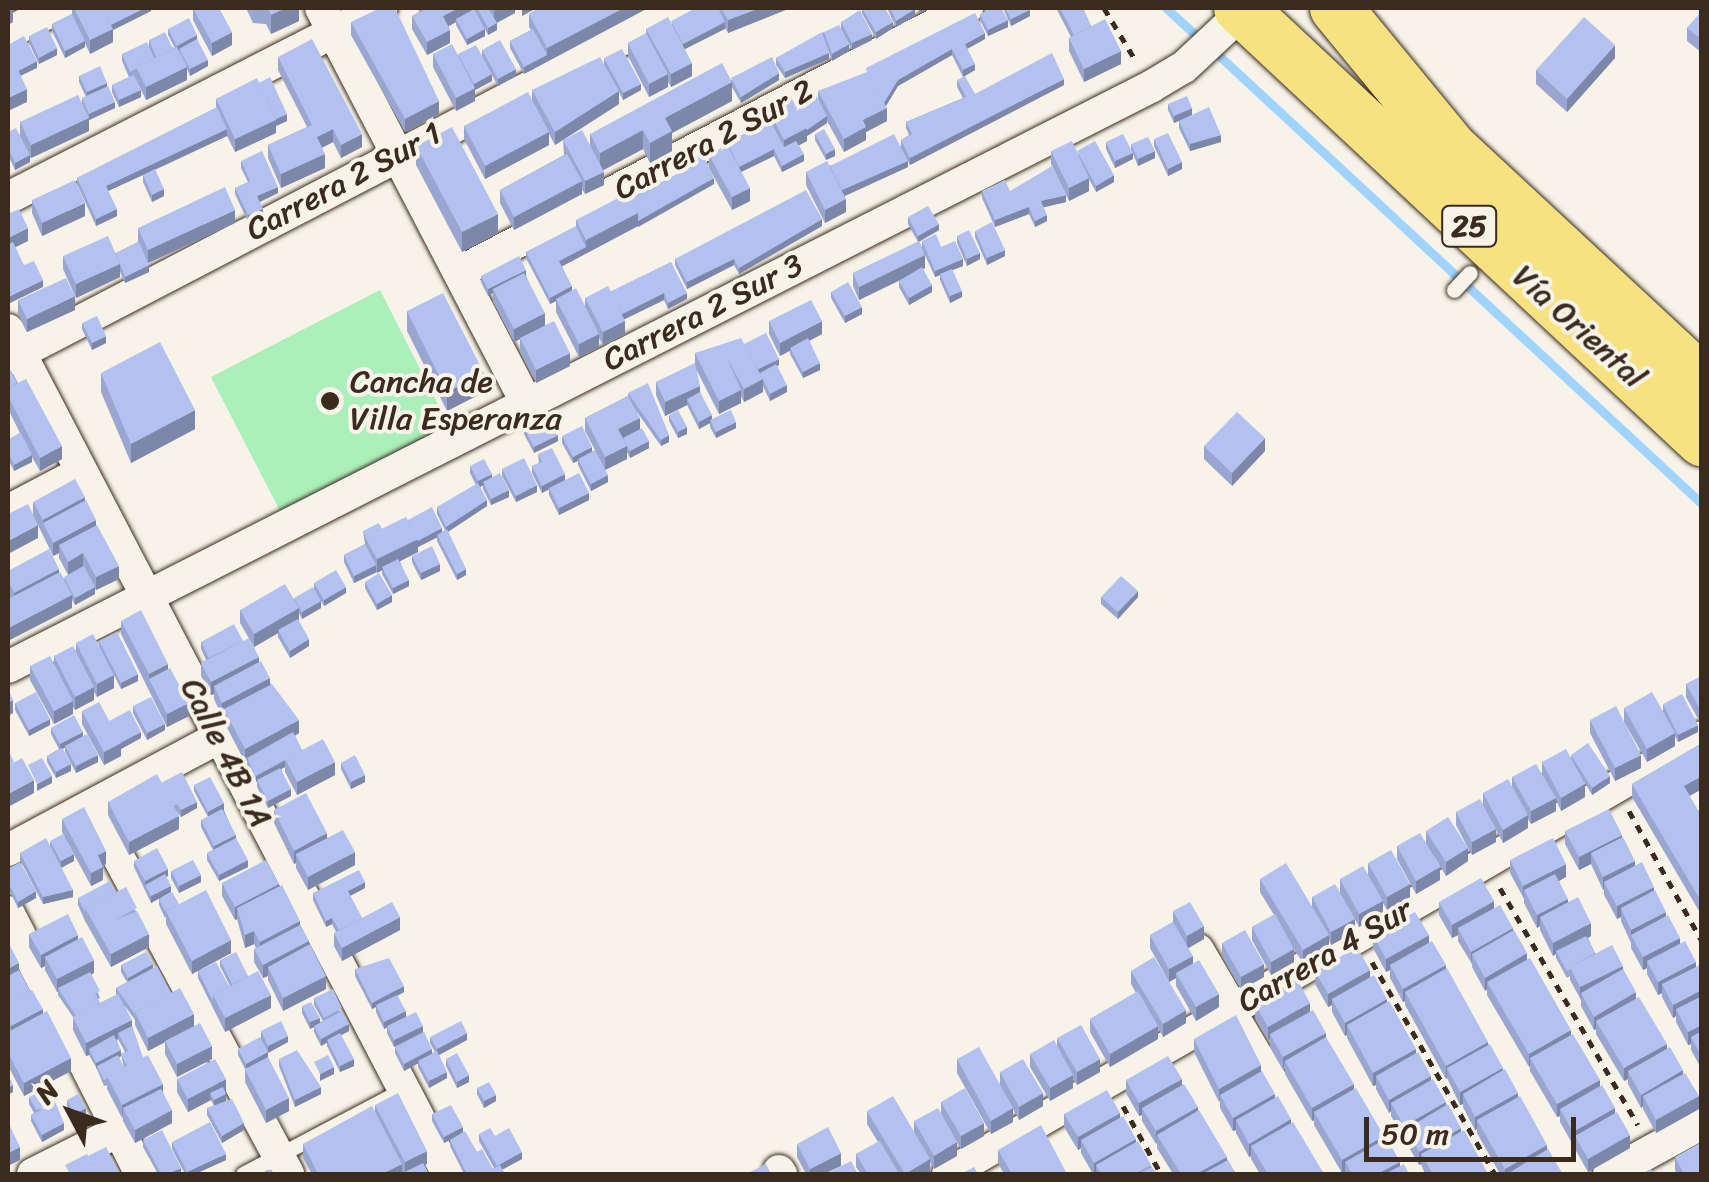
<!DOCTYPE html>
<html>
<head>
<meta charset="utf-8">
<style>
  body { margin:0 }
  #map { position:relative; width:1709px; height:1182px; overflow:hidden; background:#f7f3e8; font-family:Sriracha,sans-serif }
  div>[style] { position:absolute }
  [style*='--x'] { left:calc(var(--x)*1px); top:calc(var(--y)*1px); width:calc(var(--w)*1px); rotate:calc(var(--a)*1deg) }
  .green>* { inset:0; background:#abefba }
  .stream>* { height:9px; margin:-4.5px; padding:0 4.5px; transform-origin:4.5px; border-radius:4.5px; background:#a0d3fd }
  .path>* { height:5px; margin-top:-2.5px; transform-origin:0; background:repeating-linear-gradient(90deg,#3b2a1e 0 8px,transparent 0 16px) }
  .roads { filter:drop-shadow(0 0 2px #3b2a1e) drop-shadow(0 0 2px #3b2a1e) }
  .service>* { height:15px; margin:-7.5px; padding:0 7.5px; transform-origin:7.5px; border-radius:7.5px; background:#f7f3e8 }
  .pedestrian>* { height:25px; margin:-12.5px; padding:0 12.5px; transform-origin:12.5px; border-radius:12.5px; background:#f7f3e8 }
  .minor>* { height:32px; margin:-16px; padding:0 16px; transform-origin:16px; border-radius:16px; background:#f7f3e8 }
  .trunk>* { height:52px; margin:-26px; padding:0 26px; transform-origin:26px; border-radius:26px; background:#f7e281 }
  .wall>* { inset:0; background:#9aa6cf }
  .shaded-wall>* { inset:0; background:#7d87a9 }
  .building>* { inset:0; background:#b3c1f1 }
  .dots>* { width:28px; height:28px; translate:-50% -50%; box-sizing:border-box; border:5px solid #f7f3e8; border-radius:50% }
  span { translate:-50% -50%; white-space:nowrap; text-align:center; line-height:1.15; -webkit-text-stroke:8px #f7f3e8; paint-order:stroke }
  .shield-label span { padding:2px 8px; background:#f7f3e8; border:2px solid; border-radius:8px; -webkit-text-stroke-width:0 }
  .shield-label { font-size:30px; color:#3b2a1e; font-weight:700 }
  .street-label { font-size:32px; color:#3b2a1e }
  .poi-label { font-size:32px; color:#3b2a1e }
  .left { translate:0 -50%; text-align:left }
  .frame { position:absolute; inset:0; border:10px solid #3b2a1e; pointer-events:none }
  .north { position:absolute; left:20px; top:1062px; width:100px; height:100px; -webkit-text-stroke:8px #f7f3e8; paint-order:stroke; rotate:311deg; font-size:28px; font-weight:700; line-height:40px; text-align:center; color:#3b2a1e }
  .north::after { content:''; display:block; margin:auto; width:35px; height:45px; background:#3b2a1e; clip-path:polygon(50% 0,100% 100%,50% 72%,0 100%) }
  .scale { position:absolute; left:1364px; top:1117px; width:212px; height:45px; box-sizing:border-box; border:5px solid #3b2a1e; border-top:0; padding-left:12px; font-size:30px; line-height:35px; white-space:nowrap; color:#3b2a1e; -webkit-text-stroke:8px #f7f3e8; paint-order:stroke }
</style>
</head>
<body>
<div id="map">
  <div class="green">
    <i style="clip-path:polygon(380px 290px,449px 426px,281px 513px,211px 377px)"></i>
  </div>
  <div class="stream">
    <i style="--x:1166;--y:8;--w:47;--a:42.4"></i>
    <i style="--x:1213;--y:50;--w:667;--a:42.87"></i>
  </div>
  <div class="path">
    <i style="--x:1104;--y:8;--w:62;--a:58.9"></i>
    <i style="--x:1629;--y:811;--w:149;--a:60.7"></i>
    <i style="--x:1500;--y:888;--w:274;--a:59.8"></i>
    <i style="--x:1372;--y:962;--w:245;--a:59.9"></i>
    <i style="--x:1123;--y:1106;--w:78;--a:60.8"></i>
  </div>
  <div class="roads">
    <div class="service">
      <i style="--x:1454;--y:290;--w:23;--a:-47"></i>
      <i style="--x:243;--y:1174;--w:180;--a:-27.8"></i>
    </div>
    <div class="pedestrian">
      <i style="--x:1233;--y:1010;--w:191;--a:59.1"></i>
    </div>
    <div class="minor">
      <i style="--x:321;--y:8;--w:445;--a:62.5"></i>
      <i style="--x:8;--y:33;--w:55;--a:-27"></i>
      <i style="--x:8;--y:198;--w:419;--a:-27"></i>
      <i style="--x:460;--y:272;--w:572;--a:-27.51"></i>
      <i style="--x:8;--y:330;--w:952;--a:62.47"></i>
      <i style="--x:8;--y:359;--w:760;--a:-27.51"></i>
      <i style="--x:8;--y:511;--w:81;--a:-27.8"></i>
      <i style="--x:8;--y:667;--w:1283;--a:-26.92"></i>
      <i style="--x:1152;--y:86;--w:37;--a:-31"></i>
      <i style="--x:1184;--y:67;--w:82;--a:-43"></i>
      <i style="--x:91;--y:806;--w:417;--a:61.8"></i>
      <i style="--x:8;--y:850;--w:238;--a:-28.1"></i>
      <i style="--x:8;--y:912;--w:294;--a:63.1"></i>
      <i style="--x:1198;--y:950;--w:69;--a:59.7"></i>
      <i style="--x:779;--y:1171;--w:4;--a:56"></i>
      <i style="--x:33;--y:1174;--w:96;--a:-26.6"></i>
      <i style="--x:948;--y:1174;--w:871;--a:-30.1"></i>
      <i style="--x:1609;--y:1174;--w:106;--a:-28.7"></i>
    </div>
    <div class="trunk">
      <i style="--x:1240;--y:8;--w:633;--a:43.08"></i>
      <i style="--x:1336;--y:8;--w:183;--a:50.6"></i>
      <i style="--x:1452;--y:149;--w:341;--a:42.9"></i>
    </div>
  </div>
  <div class="wall">
    <i style="clip-path:polygon(72px 8px,151px 8px,151px 11px,113px 30px,113px 42px,90px 54px,85px 43px,85px 47px,65px 58px,52px 31px,52px 24px,72px 14px)"></i>
    <i style="clip-path:polygon(193px 8px,232px 45px,212px 56px,193px 20px)"></i>
    <i style="clip-path:polygon(246px 8px,299px 8px,299px 21px,271px 34px,266px 24px,253px 23px)"></i>
    <i style="clip-path:polygon(418px 8px,515px 8px,515px 13px,497px 23px,497px 30px,488px 35px,485px 29px,485px 36px,467px 45px,456px 25px,456px 22px,449px 26px,450px 43px,427px 55px,412px 29px,412px 16px,419px 12px)"></i>
    <i style="clip-path:polygon(539px 8px,648px 8px,524px 74px,510px 48px,510px 41px,531px 30px,529px 27px,529px 14px)"></i>
    <i style="clip-path:polygon(696px 8px,788px 8px,788px 9px,728px 33px,725px 28px,685px 49px,692px 76px,671px 87px,668px 82px,668px 87px,649px 97px,628px 56px,628px 43px,646px 34px,646px 29px,671px 24px)"></i>
    <i style="clip-path:polygon(862px 8px,893px 28px,876px 39px,862px 13px)"></i>
    <i style="clip-path:polygon(887px 8px,914px 8px,915px 16px,896px 27px)"></i>
    <i style="clip-path:polygon(1003px 8px,1029px 8px,1030px 16px,1011px 26px)"></i>
    <i style="clip-path:polygon(1056px 8px,1083px 8px,1091px 26px,1121px 64px,1084px 82px,1069px 51px,1069px 38px,1071px 37px)"></i>
    <i style="clip-path:polygon(1702px 11px,1702px 53px,1687px 41px,1687px 28px)"></i>
    <i style="clip-path:polygon(980px 14px,1008px 27px,988px 36px,980px 20px)"></i>
    <i style="clip-path:polygon(351px 22px,439px 114px,405px 132px,351px 35px)"></i>
    <i style="clip-path:polygon(841px 22px,872px 40px,852px 50px,841px 29px)"></i>
    <i style="clip-path:polygon(168px 29px,197px 39px,208px 66px,190px 76px,187px 69px,187px 80px,146px 100px,136px 80px,141px 97px,119px 107px,112px 92px,112px 85px,129px 77px,122px 61px,122px 54px,149px 46px,149px 40px,175px 48px,168px 35px)"></i>
    <i style="clip-path:polygon(824px 32px,849px 51px,832px 61px,827px 47px,829px 59px,785px 78px,776px 65px,776px 58px)"></i>
    <i style="clip-path:polygon(29px 36px,57px 55px,39px 64px,29px 43px)"></i>
    <i style="clip-path:polygon(985px 39px,967px 49px,975px 70px,963px 77px,952px 55px,898px 86px,886px 106px,887px 121px,866px 132px,866px 140px,844px 152px,827px 121px,827px 123px,807px 136px,807px 141px,799px 145px,804px 161px,782px 172px,774px 156px,741px 172px,750px 201px,732px 210px,709px 168px,709px 155px,727px 145px,727px 142px,768px 123px,768px 109px,796px 108px,818px 99px,818px 91px)"></i>
    <i style="clip-path:polygon(482px 50px,516px 76px,498px 86px,492px 75px,492px 81px,475px 90px,475px 101px,456px 111px,433px 67px,433px 54px,482px 56px)"></i>
    <i style="clip-path:polygon(278px 57px,362px 147px,341px 158px,333px 142px,322px 148px,325px 168px,281px 188px,268px 158px,268px 145px,307px 127px,278px 70px)"></i>
    <i style="clip-path:polygon(604px 58px,641px 90px,623px 100px,619px 92px,619px 104px,555px 145px,549px 134px,549px 145px,485px 179px,464px 139px,464px 126px,532px 100px,532px 90px,604px 65px)"></i>
    <i style="clip-path:polygon(1615px 58px,1567px 112px,1536px 84px,1536px 70px)"></i>
    <i style="clip-path:polygon(79px 76px,107px 86px,115px 108px,89px 120px,89px 131px,31px 158px,30px 157px,30px 162px,15px 170px,8px 155px,8px 132px,20px 135px,20px 122px,82px 103px,82px 98px,86px 97px,79px 82px)"></i>
    <i style="clip-path:polygon(731px 80px,779px 80px,741px 103px,732px 87px,732px 101px,672px 133px,672px 151px,650px 163px,643px 149px,603px 170px,604px 185px,585px 194px,582px 189px,582px 194px,514px 230px,500px 203px,500px 190px,564px 155px,563px 140px,590px 145px,590px 134px)"></i>
    <i style="clip-path:polygon(957px 80px,975px 94px,1064px 85px,910px 165px,908px 161px,908px 167px,845px 196px,846px 212px,825px 223px,806px 185px,806px 172px,901px 146px,901px 140px,909px 135px,906px 128px,906px 122px,963px 98px,957px 87px)"></i>
    <i style="clip-path:polygon(259px 83px,287px 121px,276px 126px,276px 133px,235px 152px,227px 136px,155px 170px,164px 196px,152px 202px,143px 182px,143px 175px,108px 191px,117px 216px,96px 226px,77px 184px,77px 178px,216px 108px,216px 99px)"></i>
    <i style="clip-path:polygon(1168px 104px,1192px 115px,1221px 142px,1190px 151px,1179px 128px,1179px 121px,1191px 116px,1174px 123px,1168px 110px)"></i>
    <i style="clip-path:polygon(815px 134px,835px 156px,826px 160px,815px 140px)"></i>
    <i style="clip-path:polygon(1154px 139px,1182px 169px,1168px 176px,1154px 146px)"></i>
    <i style="clip-path:polygon(1106px 142px,1131px 150px,1131px 144px,1155px 158px,1138px 166px,1133px 154px,1133px 159px,1115px 168px,1106px 149px)"></i>
    <i style="clip-path:polygon(416px 146px,498px 233px,462px 252px,416px 165px)"></i>
    <i style="clip-path:polygon(1051px 151px,1077px 153px,1114px 182px,1096px 192px,1089px 179px,1089px 191px,1069px 201px,1051px 164px)"></i>
    <i style="clip-path:polygon(241px 161px,278px 193px,260px 202px,263px 215px,248px 222px,235px 194px,235px 188px,248px 182px,241px 168px)"></i>
    <i style="clip-path:polygon(681px 162px,714px 184px,638px 227px,638px 226px,562px 266px,572px 291px,585px 306px,585px 298px,610px 292px,671px 262px,687px 299px,668px 309px,664px 300px,624px 319px,625px 334px,603px 345px,599px 338px,599px 347px,579px 357px,556px 312px,556px 301px,550px 304px,526px 258px,526px 252px,576px 227px,576px 220px,630px 198px,682px 172px)"></i>
    <i style="clip-path:polygon(982px 191px,1010px 191px,1066px 202px,1043px 207px,1047px 221px,1035px 227px,1029px 214px,995px 227px,982px 198px)"></i>
    <i style="clip-path:polygon(32px 200px,85px 216px,42px 236px,32px 213px)"></i>
    <i style="clip-path:polygon(908px 217px,939px 230px,919px 242px,922px 247px,922px 241px,941px 247px,963px 266px,952px 270px,962px 297px,950px 303px,940px 280px,940px 275px,935px 277px,925px 255px,925px 268px,923px 269px,932px 292px,909px 305px,899px 287px,899px 281px,902px 279px,859px 300px,853px 286px,853px 273px,918px 242px,908px 224px)"></i>
    <i style="clip-path:polygon(235px 223px,148px 263px,149px 272px,125px 283px,120px 272px,120px 277px,76px 298px,63px 269px,63px 256px,116px 253px,138px 242px,138px 228px)"></i>
    <i style="clip-path:polygon(822px 226px,739px 274px,734px 265px,687px 289px,675px 265px,675px 259px)"></i>
    <i style="clip-path:polygon(975px 231px,1005px 256px,987px 265px,975px 237px)"></i>
    <i style="clip-path:polygon(957px 236px,980px 259px,967px 266px,957px 243px)"></i>
    <i style="clip-path:polygon(526px 275px,545px 325px,570px 366px,536px 383px,520px 351px,520px 339px,514px 342px,493px 302px,493px 293px,488px 296px,481px 282px,481px 276px)"></i>
    <i style="clip-path:polygon(831px 292px,862px 314px,845px 323px,831px 298px)"></i>
    <i style="clip-path:polygon(18px 300px,75px 310px,27px 332px,18px 314px)"></i>
    <i style="clip-path:polygon(407px 311px,484px 392px,447px 411px,407px 331px)"></i>
    <i style="clip-path:polygon(769px 321px,822px 334px,809px 341px,820px 370px,803px 378px,790px 354px,790px 350px,780px 356px,769px 334px)"></i>
    <i style="clip-path:polygon(82px 323px,106px 343px,92px 350px,82px 329px)"></i>
    <i style="clip-path:polygon(744px 344px,779px 365px,777px 366px,787px 392px,770px 401px,763px 386px,763px 392px,744px 402px,741px 396px,741px 403px,719px 414px,696px 369px,700px 392px,712px 419px,736px 428px,716px 438px,710px 427px,710px 423px,699px 429px,687px 405px,665px 416px,656px 395px,656px 382px,695px 364px,695px 353px)"></i>
    <i style="clip-path:polygon(8px 366px,62px 459px,40px 471px,32px 457px,32px 462px,14px 471px,8px 459px,8px 440px,20px 433px,8px 409px)"></i>
    <i style="clip-path:polygon(101px 373px,195px 429px,131px 463px,101px 392px)"></i>
    <i style="clip-path:polygon(628px 393px,669px 442px,661px 446px,637px 412px,640px 429px,649px 448px,630px 458px,627px 452px,627px 459px,605px 470px,608px 482px,591px 491px,578px 465px,578px 461px,573px 463px,562px 443px,562px 436px,592px 452px,595px 450px,585px 431px,585px 418px,628px 396px)"></i>
    <i style="clip-path:polygon(669px 415px,687px 434px,678px 438px,669px 421px)"></i>
    <i style="clip-path:polygon(524px 428px,558px 441px,534px 453px,524px 434px)"></i>
    <i style="clip-path:polygon(1204px 446px,1265px 451px,1232px 486px,1204px 459px)"></i>
    <i style="clip-path:polygon(538px 454px,565px 480px,589px 500px,559px 515px,549px 495px,549px 489px,542px 493px,532px 473px,532px 466px,539px 463px)"></i>
    <i style="clip-path:polygon(470px 466px,492px 478px,509px 497px,491px 505px,483px 489px,483px 485px,480px 487px,487px 506px,448px 532px,466px 575px,457px 580px,437px 541px,437px 537px,418px 547px,418px 552px,400px 561px,409px 586px,393px 594px,382px 574px,382px 570px,354px 583px,344px 562px,344px 555px,365px 544px,363px 531px,382px 529px,408px 520px,442px 532px,445px 530px,437px 514px,437px 507px,476px 485px,470px 473px)"></i>
    <i style="clip-path:polygon(502px 469px,537px 492px,516px 502px,502px 476px)"></i>
    <i style="clip-path:polygon(85px 501px,119px 579px,96px 590px,95px 589px,95px 594px,75px 605px,72px 600px,72px 608px,10px 598px,8px 593px,8px 571px,59px 572px,64px 579px,68px 575px,59px 558px,59px 553px,53px 556px,38px 525px,38px 538px,33px 514px,33px 502px)"></i>
    <i style="clip-path:polygon(412px 556px,440px 571px,421px 580px,412px 562px)"></i>
    <i style="clip-path:polygon(365px 582px,392px 602px,377px 610px,365px 588px)"></i>
    <i style="clip-path:polygon(314px 583px,346px 593px,324px 606px,321px 601px,321px 608px,302px 619px,299px 613px,298px 621px,309px 646px,290px 658px,278px 637px,278px 633px,254px 647px,240px 623px,240px 610px,294px 599px,314px 589px)"></i>
    <i style="clip-path:polygon(1101px 597px,1138px 597px,1118px 619px,1101px 604px)"></i>
    <i style="clip-path:polygon(121px 621px,168px 669px,189px 716px,167px 727px,121px 634px)"></i>
    <i style="clip-path:polygon(99px 641px,138px 681px,121px 689px,114px 675px,114px 688px,97px 697px,94px 692px,94px 700px,75px 710px,73px 707px,73px 714px,54px 724px,30px 680px,30px 666px,54px 664px,54px 656px,76px 652px,76px 643px,99px 647px)"></i>
    <i style="clip-path:polygon(243px 641px,259px 663px,299px 733px,295px 736px,302px 750px,335px 775px,297px 795px,285px 772px,285px 767px,281px 769px,291px 796px,268px 808px,257px 787px,257px 782px,247px 765px,247px 761px,245px 762px,224px 722px,224px 715px,222px 716px,214px 699px,214px 694px,211px 695px,201px 676px,201px 663px,206px 660px,201px 649px,201px 642px)"></i>
    <i style="clip-path:polygon(1702px 676px,1702px 726px,1686px 697px,1686px 684px)"></i>
    <i style="clip-path:polygon(15px 703px,50px 725px,29px 736px,15px 710px)"></i>
    <i style="clip-path:polygon(1663px 704px,1698px 732px,1678px 742px,1675px 736px,1675px 746px,1647px 762px,1624px 722px,1624px 708px,1663px 711px)"></i>
    <i style="clip-path:polygon(133px 706px,165px 730px,147px 740px,133px 713px)"></i>
    <i style="clip-path:polygon(82px 711px,109px 721px,141px 738px,121px 749px,121px 756px,104px 765px,82px 724px)"></i>
    <i style="clip-path:polygon(1590px 720px,1641px 768px,1615px 781px,1590px 733px)"></i>
    <i style="clip-path:polygon(51px 728px,83px 736px,98px 762px,76px 773px,65px 752px,65px 747px,63px 749px,71px 771px,56px 778px,47px 762px,47px 756px,59px 749px,51px 734px)"></i>
    <i style="clip-path:polygon(1702px 743px,1702px 789px,1689px 796px,1699px 812px,1702px 811px,1702px 916px,1632px 797px,1632px 784px)"></i>
    <i style="clip-path:polygon(1571px 755px,1610px 783px,1592px 795px,1584px 781px,1585px 797px,1561px 811px,1556px 800px,1556px 811px,1531px 824px,1528px 819px,1528px 828px,1503px 843px,1496px 830px,1496px 842px,1472px 855px,1468px 848px,1468px 861px,1446px 876px,1433px 855px,1440px 880px,1416px 894px,1397px 859px,1397px 846px,1426px 843px,1426px 831px,1468px 848px,1456px 825px,1456px 812px,1483px 804px,1483px 793px,1512px 787px,1512px 777px,1542px 773px,1542px 762px,1571px 758px)"></i>
    <i style="clip-path:polygon(341px 763px,365px 782px,351px 789px,341px 769px)"></i>
    <i style="clip-path:polygon(161px 783px,197px 808px,181px 817px,176px 811px,179px 829px,129px 855px,108px 815px,108px 802px)"></i>
    <i style="clip-path:polygon(194px 785px,224px 810px,248px 867px,219px 881px,207px 860px,207px 853px,213px 850px,201px 827px,201px 820px,208px 817px,194px 791px)"></i>
    <i style="clip-path:polygon(274px 810px,327px 838px,355px 865px,308px 890px,296px 868px,296px 863px,294px 864px,274px 823px)"></i>
    <i style="clip-path:polygon(62px 819px,106px 864px,103px 866px,103px 880px,91px 886px,62px 832px)"></i>
    <i style="clip-path:polygon(1565px 831px,1622px 838px,1635px 866px,1654px 891px,1680px 944px,1696px 967px,1702px 967px,1702px 1070px,1691px 1050px,1691px 1044px,1688px 1045px,1676px 1022px,1676px 1016px,1673px 1018px,1662px 997px,1662px 993px,1658px 995px,1647px 974px,1647px 968px,1643px 970px,1631px 948px,1631px 943px,1621px 921px,1621px 917px,1617px 919px,1604px 895px,1604px 889px,1603px 890px,1591px 864px,1579px 870px,1565px 844px)"></i>
    <i style="clip-path:polygon(50px 841px,74px 861px,61px 867px,73px 897px,43px 904px,20px 860px,20px 853px,50px 845px)"></i>
    <i style="clip-path:polygon(1510px 860px,1566px 877px,1559px 881px,1568px 902px,1591px 936px,1588px 938px,1595px 953px,1623px 969px,1636px 998px,1683px 1074px,1699px 1109px,1656px 1133px,1643px 1109px,1643px 1106px,1641px 1108px,1628px 1084px,1628px 1079px,1624px 1081px,1596px 1034px,1596px 1029px,1594px 1030px,1581px 1006px,1581px 1000px,1570px 980px,1570px 976px,1567px 978px,1556px 958px,1556px 954px,1553px 956px,1540px 930px,1540px 926px,1537px 928px,1524px 903px,1524px 899px,1510px 873px)"></i>
    <i style="clip-path:polygon(134px 861px,168px 876px,166px 877px,171px 892px,151px 903px,134px 867px)"></i>
    <i style="clip-path:polygon(1368px 863px,1410px 897px,1387px 910px,1383px 903px,1383px 914px,1359px 927px,1355px 919px,1355px 932px,1331px 945px,1329px 941px,1329px 948px,1303px 963px,1294px 949px,1294px 962px,1271px 975px,1252px 940px,1252px 927px,1274px 915px,1260px 892px,1260px 879px,1312px 906px,1312px 897px,1340px 892px,1340px 879px,1368px 874px)"></i>
    <i style="clip-path:polygon(8px 869px,36px 898px,18px 908px,8px 888px)"></i>
    <i style="clip-path:polygon(171px 871px,201px 882px,179px 893px,171px 878px)"></i>
    <i style="clip-path:polygon(222px 883px,279px 886px,300px 925px,326px 989px,283px 1011px,268px 980px,268px 976px,263px 978px,254px 962px,254px 949px,256px 948px,254px 944px,245px 948px,237px 919px,235px 920px,222px 896px)"></i>
    <i style="clip-path:polygon(365px 888px,350px 896px,362px 918px,400px 930px,342px 961px,334px 946px,334px 933px,336px 932px,332px 924px,326px 927px,313px 900px,313px 893px)"></i>
    <i style="clip-path:polygon(116px 892px,137px 912px,149px 947px,111px 967px,85px 921px,78px 905px,78px 898px)"></i>
    <i style="clip-path:polygon(159px 899px,179px 905px,231px 953px,192px 974px,166px 924px,166px 917px,165px 918px,159px 905px)"></i>
    <i style="clip-path:polygon(1439px 902px,1494px 908px,1513px 930px,1527px 959px,1615px 1113px,1630px 1148px,1588px 1172px,1575px 1149px,1575px 1144px,1573px 1145px,1560px 1122px,1560px 1116px,1557px 1117px,1530px 1071px,1530px 1066px,1529px 1067px,1487px 995px,1487px 989px,1485px 991px,1472px 967px,1472px 964px,1458px 941px,1458px 935px,1452px 938px,1439px 915px)"></i>
    <i style="clip-path:polygon(1173px 911px,1204px 939px,1188px 948px,1193px 964px,1219px 1007px,1196px 1021px,1176px 986px,1176px 978px,1169px 982px,1150px 948px,1150px 935px,1173px 922px)"></i>
    <i style="clip-path:polygon(evenodd,29px 934px,78px 939px,94px 973px,91px 975px,100px 998px,98px 999px,100px 1003px,116px 995px,116px 988px,127px 982px,121px 972px,121px 965px,153px 968px,194px 1026px,212px 1059px,177px 1077px,165px 1054px,165px 1042px,148px 1051px,135px 1025px,135px 1020px,125px 1006px,143px 1058px,163px 1092px,172px 1123px,135px 1143px,123px 1121px,123px 1117px,122px 1118px,107px 1089px,107px 1085px,104px 1086px,97px 1069px,89px 1055px,86px 1056px,73px 1030px,73px 1017px,58px 995px,58px 992px,57px 992px,45px 970px,45px 966px,41px 968px,29px 947px,29px 934px,118px 1039px,125px 1052px,121px 1054px,124px 1068px,119px 1058px,121px 1056px,117px 1040px,118px 1039px)"></i>
    <i style="clip-path:polygon(1373px 935px,1429px 943px,1446px 969px,1562px 1174px,1500px 1174px,1477px 1133px,1477px 1129px,1475px 1130px,1463px 1107px,1463px 1104px,1460px 1105px,1447px 1078px,1446px 1079px,1405px 1005px,1405px 1001px,1403px 1002px,1390px 978px,1390px 970px,1386px 972px,1373px 948px)"></i>
    <i style="clip-path:polygon(8px 942px,19px 970px,43px 1013px,71px 1071px,24px 1096px,8px 1066px)"></i>
    <i style="clip-path:polygon(1222px 943px,1264px 977px,1241px 990px,1222px 956px)"></i>
    <i style="clip-path:polygon(220px 960px,248px 976px,271px 1008px,225px 1032px,198px 978px,198px 971px,230px 986px,220px 966px)"></i>
    <i style="clip-path:polygon(355px 969px,404px 992px,397px 996px,406px 1017px,423px 1032px,432px 1053px,435px 1052px,430px 1043px,430px 1037px,467px 1040px,439px 1055px,447px 1078px,429px 1088px,418px 1067px,418px 1063px,404px 1071px,395px 1053px,395px 1047px,405px 1042px,394px 1047px,387px 1033px,387px 1027px,384px 1029px,376px 1012px,376px 1007px,372px 1009px,355px 976px)"></i>
    <i style="clip-path:polygon(1131px 971px,1186px 1023px,1163px 1037px,1158px 1028px,1158px 1039px,1110px 1067px,1090px 1032px,1090px 1019px,1136px 993px,1131px 984px)"></i>
    <i style="clip-path:polygon(1315px 971px,1370px 977px,1387px 1002px,1461px 1132px,1488px 1174px,1425px 1174px,1421px 1164px,1419px 1165px,1406px 1142px,1406px 1138px,1404px 1139px,1391px 1116px,1391px 1111px,1389px 1113px,1376px 1089px,1376px 1085px,1373px 1086px,1347px 1038px,1347px 1035px,1345px 1036px,1332px 1012px,1332px 1005px,1328px 1007px,1315px 984px)"></i>
    <i style="clip-path:polygon(314px 998px,342px 1012px,349px 1031px,341px 1035px,354px 1066px,340px 1072px,327px 1046px,327px 1042px,321px 1046px,314px 1032px,314px 1027px,310px 1029px,302px 1013px,302px 1006px,320px 1022px,323px 1021px,314px 1005px)"></i>
    <i style="clip-path:polygon(1255px 1004px,1310px 1011px,1354px 1090px,1400px 1166px,1409px 1174px,1345px 1174px,1345px 1171px,1342px 1173px,1314px 1125px,1314px 1120px,1312px 1121px,1285px 1074px,1285px 1069px,1283px 1070px,1270px 1047px,1270px 1039px,1268px 1040px,1255px 1017px)"></i>
    <i style="clip-path:polygon(261px 1031px,288px 1042px,268px 1052px,268px 1058px,289px 1111px,266px 1123px,245px 1082px,245px 1069px,238px 1055px,238px 1049px,261px 1038px)"></i>
    <i style="clip-path:polygon(1057px 1038px,1100px 1072px,1077px 1085px,1073px 1079px,1073px 1088px,1050px 1101px,1030px 1067px,1030px 1054px,1057px 1047px)"></i>
    <i style="clip-path:polygon(1194px 1039px,1261px 1071px,1275px 1098px,1324px 1174px,1260px 1174px,1251px 1159px,1251px 1156px,1249px 1157px,1236px 1133px,1236px 1130px,1233px 1131px,1220px 1108px,1220px 1101px,1219px 1102px,1194px 1052px)"></i>
    <i style="clip-path:polygon(279px 1059px,321px 1094px,295px 1107px,279px 1066px)"></i>
    <i style="clip-path:polygon(446px 1059px,469px 1082px,457px 1088px,446px 1066px)"></i>
    <i style="clip-path:polygon(957px 1059px,1000px 1084px,1000px 1072px,1043px 1106px,1019px 1120px,1013px 1109px,1013px 1122px,991px 1134px,957px 1073px)"></i>
    <i style="clip-path:polygon(177px 1079px,225px 1093px,226px 1101px,244px 1130px,222px 1143px,207px 1115px,207px 1108px,214px 1106px,211px 1100px,188px 1112px,177px 1092px)"></i>
    <i style="clip-path:polygon(1126px 1080px,1182px 1085px,1236px 1174px,1173px 1174px,1157px 1148px,1157px 1143px,1156px 1144px,1142px 1121px,1142px 1115px,1139px 1116px,1126px 1093px)"></i>
    <i style="clip-path:polygon(477px 1088px,496px 1101px,484px 1108px,477px 1094px)"></i>
    <i style="clip-path:polygon(29px 1097px,64px 1130px,42px 1142px,31px 1121px,31px 1115px,34px 1113px,29px 1104px)"></i>
    <i style="clip-path:polygon(67px 1100px,86px 1115px,74px 1121px,67px 1106px)"></i>
    <i style="clip-path:polygon(941px 1102px,984px 1136px,961px 1149px,953px 1136px,957px 1156px,934px 1169px,930px 1162px,930px 1172px,926px 1174px,861px 1174px,856px 1167px,856px 1154px,878px 1142px,867px 1124px,867px 1111px,914px 1132px,914px 1121px,941px 1115px)"></i>
    <i style="clip-path:polygon(375px 1105px,427px 1164px,424px 1165px,429px 1174px,312px 1174px,303px 1158px,303px 1144px,375px 1112px)"></i>
    <i style="clip-path:polygon(432px 1114px,463px 1132px,477px 1152px,493px 1169px,494px 1168px,479px 1141px,479px 1134px,495px 1136px,522px 1159px,502px 1170px,505px 1174px,464px 1174px,450px 1146px,450px 1140px,444px 1143px,432px 1121px)"></i>
    <i style="clip-path:polygon(1064px 1114px,1120px 1117px,1156px 1174px,1093px 1174px,1081px 1153px,1081px 1148px,1078px 1150px,1064px 1127px)"></i>
    <i style="clip-path:polygon(143px 1140px,181px 1174px,158px 1174px,143px 1147px)"></i>
    <i style="clip-path:polygon(172px 1142px,226px 1160px,195px 1174px,185px 1174px,172px 1149px)"></i>
    <i style="clip-path:polygon(797px 1144px,824px 1174px,806px 1174px,797px 1157px)"></i>
    <i style="clip-path:polygon(998px 1150px,1067px 1174px,1004px 1174px,998px 1163px)"></i>
    <i style="clip-path:polygon(1675px 1157px,1702px 1174px,1677px 1174px,1675px 1170px)"></i>
  </div>
  <div class="shaded-wall">
    <i style="clip-path:polygon(145px 8px,151px 8px,151px 11px,113px 30px,113px 42px,90px 54px,90px 40px,108px 26px)"></i>
    <i style="clip-path:polygon(286px 8px,299px 8px,299px 21px,271px 34px,271px 15px)"></i>
    <i style="clip-path:polygon(459px 8px,475px 8px,475px 12px,456px 19px,456px 22px,443px 29px,443px 16px)"></i>
    <i style="clip-path:polygon(501px 8px,515px 8px,515px 13px,494px 24px,494px 11px)"></i>
    <i style="clip-path:polygon(522px 8px,537px 8px,522px 16px)"></i>
    <i style="clip-path:polygon(624px 8px,648px 8px,524px 74px,524px 67px,547px 55px,547px 48px)"></i>
    <i style="clip-path:polygon(760px 8px,788px 8px,788px 9px,728px 33px,728px 20px)"></i>
    <i style="clip-path:polygon(919px 8px,932px 8px,919px 14px)"></i>
    <i style="clip-path:polygon(13px 9px,13px 22px,8px 25px,8px 12px)"></i>
    <i style="clip-path:polygon(915px 9px,915px 16px,896px 27px,896px 21px)"></i>
    <i style="clip-path:polygon(1030px 10px,1030px 16px,1011px 26px,1011px 19px)"></i>
    <i style="clip-path:polygon(1008px 20px,1008px 27px,988px 36px,988px 30px)"></i>
    <i style="clip-path:polygon(725px 22px,725px 29px,683px 50px,683px 44px)"></i>
    <i style="clip-path:polygon(893px 22px,893px 28px,876px 39px,876px 32px)"></i>
    <i style="clip-path:polygon(497px 23px,497px 30px,488px 35px,488px 28px)"></i>
    <i style="clip-path:polygon(485px 29px,485px 36px,467px 45px,467px 39px)"></i>
    <i style="clip-path:polygon(450px 30px,450px 43px,427px 55px,427px 42px)"></i>
    <i style="clip-path:polygon(232px 32px,232px 45px,212px 56px,212px 43px)"></i>
    <i style="clip-path:polygon(985px 33px,985px 39px,965px 50px,965px 44px)"></i>
    <i style="clip-path:polygon(872px 34px,872px 40px,852px 50px,852px 43px)"></i>
    <i style="clip-path:polygon(197px 35px,197px 42px,177px 53px,177px 46px)"></i>
    <i style="clip-path:polygon(85px 41px,85px 47px,65px 58px,65px 51px)"></i>
    <i style="clip-path:polygon(849px 44px,849px 51px,832px 61px,832px 54px)"></i>
    <i style="clip-path:polygon(1615px 45px,1615px 58px,1567px 112px,1567px 99px)"></i>
    <i style="clip-path:polygon(57px 48px,57px 55px,39px 64px,39px 58px)"></i>
    <i style="clip-path:polygon(952px 49px,952px 55px,898px 86px,884px 109px,887px 108px,887px 121px,866px 132px,866px 140px,844px 152px,844px 139px,863px 120px,882px 105px,898px 80px)"></i>
    <i style="clip-path:polygon(1121px 51px,1121px 64px,1084px 82px,1084px 69px)"></i>
    <i style="clip-path:polygon(829px 53px,829px 59px,785px 78px,785px 72px)"></i>
    <i style="clip-path:polygon(208px 60px,208px 66px,190px 76px,190px 69px)"></i>
    <i style="clip-path:polygon(37px 61px,37px 68px,16px 78px,16px 72px)"></i>
    <i style="clip-path:polygon(692px 63px,692px 76px,671px 87px,671px 74px)"></i>
    <i style="clip-path:polygon(975px 64px,975px 70px,963px 77px,963px 70px)"></i>
    <i style="clip-path:polygon(187px 67px,187px 80px,146px 100px,146px 87px)"></i>
    <i style="clip-path:polygon(516px 69px,516px 76px,498px 86px,498px 79px)"></i>
    <i style="clip-path:polygon(779px 73px,779px 80px,741px 103px,741px 97px)"></i>
    <i style="clip-path:polygon(492px 74px,492px 81px,475px 90px,475px 101px,456px 111px,456px 98px,474px 89px,474px 84px)"></i>
    <i style="clip-path:polygon(668px 74px,668px 87px,649px 97px,649px 84px)"></i>
    <i style="clip-path:polygon(1064px 79px,1064px 85px,910px 165px,910px 158px)"></i>
    <i style="clip-path:polygon(732px 82px,732px 101px,672px 133px,672px 151px,650px 163px,650px 143px,665px 118px)"></i>
    <i style="clip-path:polygon(107px 83px,107px 89px,87px 99px,87px 92px)"></i>
    <i style="clip-path:polygon(641px 84px,641px 90px,623px 100px,623px 93px)"></i>
    <i style="clip-path:polygon(27px 89px,27px 102px,8px 111px,8px 98px)"></i>
    <i style="clip-path:polygon(141px 90px,141px 97px,119px 107px,119px 100px)"></i>
    <i style="clip-path:polygon(619px 91px,619px 104px,555px 145px,555px 132px)"></i>
    <i style="clip-path:polygon(439px 101px,439px 114px,405px 132px,405px 119px)"></i>
    <i style="clip-path:polygon(115px 102px,115px 108px,89px 120px,89px 131px,31px 158px,31px 145px,89px 118px,89px 114px)"></i>
    <i style="clip-path:polygon(1192px 108px,1192px 115px,1174px 123px,1174px 116px)"></i>
    <i style="clip-path:polygon(287px 114px,287px 121px,276px 126px,276px 133px,235px 152px,235px 139px)"></i>
    <i style="clip-path:polygon(827px 116px,827px 123px,807px 136px,807px 141px,784px 153px,784px 140px)"></i>
    <i style="clip-path:polygon(227px 129px,227px 136px,106px 192px,106px 186px)"></i>
    <i style="clip-path:polygon(333px 129px,333px 142px,317px 150px,317px 137px)"></i>
    <i style="clip-path:polygon(643px 130px,643px 149px,600px 172px,600px 153px)"></i>
    <i style="clip-path:polygon(549px 132px,549px 145px,485px 179px,485px 166px)"></i>
    <i style="clip-path:polygon(362px 134px,362px 147px,341px 158px,341px 145px)"></i>
    <i style="clip-path:polygon(1221px 135px,1221px 142px,1190px 151px,1190px 144px)"></i>
    <i style="clip-path:polygon(774px 149px,774px 156px,739px 173px,739px 167px)"></i>
    <i style="clip-path:polygon(835px 149px,835px 156px,826px 160px,826px 154px)"></i>
    <i style="clip-path:polygon(1155px 151px,1155px 158px,1138px 166px,1138px 159px)"></i>
    <i style="clip-path:polygon(1133px 153px,1133px 159px,1115px 168px,1115px 161px)"></i>
    <i style="clip-path:polygon(325px 154px,325px 168px,281px 188px,281px 174px)"></i>
    <i style="clip-path:polygon(804px 154px,804px 161px,782px 172px,782px 166px)"></i>
    <i style="clip-path:polygon(30px 155px,30px 162px,15px 170px,15px 163px)"></i>
    <i style="clip-path:polygon(908px 161px,908px 167px,840px 198px,840px 191px)"></i>
    <i style="clip-path:polygon(1182px 162px,1182px 169px,1168px 176px,1168px 169px)"></i>
    <i style="clip-path:polygon(604px 172px,604px 185px,585px 194px,585px 181px)"></i>
    <i style="clip-path:polygon(1114px 175px,1114px 182px,1096px 192px,1096px 186px)"></i>
    <i style="clip-path:polygon(714px 178px,714px 184px,638px 227px,638px 221px)"></i>
    <i style="clip-path:polygon(1089px 178px,1089px 191px,1069px 201px,1069px 188px)"></i>
    <i style="clip-path:polygon(582px 181px,582px 194px,514px 230px,514px 217px)"></i>
    <i style="clip-path:polygon(278px 187px,278px 193px,257px 203px,257px 196px)"></i>
    <i style="clip-path:polygon(750px 188px,750px 201px,732px 210px,732px 197px)"></i>
    <i style="clip-path:polygon(164px 189px,164px 196px,152px 202px,152px 195px)"></i>
    <i style="clip-path:polygon(1066px 195px,1066px 202px,1041px 208px,1041px 201px)"></i>
    <i style="clip-path:polygon(846px 199px,846px 212px,825px 223px,825px 210px)"></i>
    <i style="clip-path:polygon(85px 203px,85px 216px,42px 236px,42px 223px)"></i>
    <i style="clip-path:polygon(1029px 207px,1029px 214px,995px 227px,995px 220px)"></i>
    <i style="clip-path:polygon(117px 209px,117px 216px,96px 226px,96px 219px)"></i>
    <i style="clip-path:polygon(263px 209px,263px 215px,248px 222px,248px 215px)"></i>
    <i style="clip-path:polygon(235px 210px,235px 223px,148px 263px,148px 250px)"></i>
    <i style="clip-path:polygon(638px 213px,638px 226px,559px 268px,559px 261px,586px 247px,586px 240px)"></i>
    <i style="clip-path:polygon(498px 214px,498px 233px,462px 252px,462px 232px)"></i>
    <i style="clip-path:polygon(1047px 215px,1047px 221px,1035px 227px,1035px 221px)"></i>
    <i style="clip-path:polygon(822px 219px,822px 226px,739px 274px,739px 268px)"></i>
    <i style="clip-path:polygon(939px 224px,939px 230px,918px 242px,918px 236px)"></i>
    <i style="clip-path:polygon(28px 228px,28px 241px,8px 251px,8px 238px)"></i>
    <i style="clip-path:polygon(1005px 250px,1005px 256px,987px 265px,987px 258px)"></i>
    <i style="clip-path:polygon(980px 253px,980px 259px,967px 266px,967px 259px)"></i>
    <i style="clip-path:polygon(925px 255px,925px 268px,859px 300px,859px 287px)"></i>
    <i style="clip-path:polygon(734px 259px,734px 265px,687px 289px,687px 282px)"></i>
    <i style="clip-path:polygon(963px 259px,963px 266px,935px 277px,935px 271px)"></i>
    <i style="clip-path:polygon(120px 264px,120px 277px,76px 298px,76px 284px)"></i>
    <i style="clip-path:polygon(149px 265px,149px 272px,125px 283px,125px 277px)"></i>
    <i style="clip-path:polygon(526px 270px,526px 276px,493px 289px,493px 293px,488px 296px,488px 289px)"></i>
    <i style="clip-path:polygon(43px 280px,43px 287px,8px 304px,8px 297px)"></i>
    <i style="clip-path:polygon(932px 285px,932px 292px,909px 305px,909px 298px)"></i>
    <i style="clip-path:polygon(572px 286px,572px 293px,550px 304px,550px 298px)"></i>
    <i style="clip-path:polygon(962px 291px,962px 297px,950px 303px,950px 296px)"></i>
    <i style="clip-path:polygon(664px 293px,664px 300px,619px 322px,619px 316px)"></i>
    <i style="clip-path:polygon(687px 293px,687px 299px,668px 309px,668px 303px)"></i>
    <i style="clip-path:polygon(75px 296px,75px 310px,27px 332px,27px 319px)"></i>
    <i style="clip-path:polygon(862px 307px,862px 314px,845px 323px,845px 316px)"></i>
    <i style="clip-path:polygon(545px 313px,545px 326px,514px 342px,514px 329px)"></i>
    <i style="clip-path:polygon(625px 321px,625px 334px,603px 345px,603px 332px)"></i>
    <i style="clip-path:polygon(822px 321px,822px 334px,780px 356px,780px 343px)"></i>
    <i style="clip-path:polygon(599px 334px,599px 347px,579px 357px,579px 344px)"></i>
    <i style="clip-path:polygon(106px 336px,106px 343px,92px 350px,92px 343px)"></i>
    <i style="clip-path:polygon(570px 353px,570px 366px,536px 383px,536px 370px)"></i>
    <i style="clip-path:polygon(779px 359px,779px 365px,757px 376px,757px 370px)"></i>
    <i style="clip-path:polygon(820px 363px,820px 370px,803px 378px,803px 372px)"></i>
    <i style="clip-path:polygon(484px 373px,484px 392px,447px 411px,447px 392px)"></i>
    <i style="clip-path:polygon(763px 379px,763px 392px,744px 402px,744px 389px)"></i>
    <i style="clip-path:polygon(787px 385px,787px 392px,770px 401px,770px 394px)"></i>
    <i style="clip-path:polygon(700px 386px,700px 399px,687px 399px,687px 405px,665px 416px,665px 402px)"></i>
    <i style="clip-path:polygon(741px 390px,741px 403px,719px 414px,719px 401px)"></i>
    <i style="clip-path:polygon(195px 410px,195px 429px,131px 463px,131px 444px)"></i>
    <i style="clip-path:polygon(712px 415px,712px 422px,699px 429px,699px 422px)"></i>
    <i style="clip-path:polygon(640px 418px,640px 431px,618px 442px,618px 429px)"></i>
    <i style="clip-path:polygon(736px 422px,736px 428px,716px 438px,716px 432px)"></i>
    <i style="clip-path:polygon(687px 427px,687px 434px,678px 438px,678px 432px)"></i>
    <i style="clip-path:polygon(558px 435px,558px 441px,534px 453px,534px 447px)"></i>
    <i style="clip-path:polygon(669px 435px,669px 442px,661px 446px,661px 440px)"></i>
    <i style="clip-path:polygon(1265px 438px,1265px 451px,1232px 486px,1232px 473px)"></i>
    <i style="clip-path:polygon(649px 441px,649px 448px,630px 458px,630px 451px)"></i>
    <i style="clip-path:polygon(62px 446px,62px 459px,40px 471px,40px 458px)"></i>
    <i style="clip-path:polygon(627px 446px,627px 459px,605px 470px,605px 457px)"></i>
    <i style="clip-path:polygon(592px 447px,592px 454px,573px 463px,573px 457px)"></i>
    <i style="clip-path:polygon(32px 455px,32px 462px,14px 471px,14px 465px)"></i>
    <i style="clip-path:polygon(492px 474px,492px 481px,478px 488px,478px 481px)"></i>
    <i style="clip-path:polygon(565px 474px,565px 481px,542px 493px,542px 486px)"></i>
    <i style="clip-path:polygon(608px 475px,608px 482px,591px 491px,591px 484px)"></i>
    <i style="clip-path:polygon(537px 485px,537px 492px,516px 502px,516px 496px)"></i>
    <i style="clip-path:polygon(509px 490px,509px 497px,491px 505px,491px 499px)"></i>
    <i style="clip-path:polygon(589px 493px,589px 500px,559px 515px,559px 508px)"></i>
    <i style="clip-path:polygon(85px 497px,85px 510px,43px 523px,43px 533px,43px 520px)"></i>
    <i style="clip-path:polygon(487px 500px,487px 506px,446px 533px,446px 527px)"></i>
    <i style="clip-path:polygon(96px 520px,96px 533px,59px 545px,59px 553px,53px 556px,53px 543px)"></i>
    <i style="clip-path:polygon(38px 525px,38px 538px,8px 554px,8px 541px)"></i>
    <i style="clip-path:polygon(442px 528px,442px 535px,418px 547px,418px 552px,377px 573px,377px 559px)"></i>
    <i style="clip-path:polygon(83px 553px,83px 566px,68px 575px,68px 562px)"></i>
    <i style="clip-path:polygon(440px 564px,440px 571px,421px 580px,421px 573px)"></i>
    <i style="clip-path:polygon(376px 565px,376px 572px,354px 583px,354px 576px)"></i>
    <i style="clip-path:polygon(119px 566px,119px 579px,96px 590px,96px 577px)"></i>
    <i style="clip-path:polygon(59px 569px,59px 582px,14px 606px,14px 593px)"></i>
    <i style="clip-path:polygon(466px 569px,466px 575px,457px 580px,457px 574px)"></i>
    <i style="clip-path:polygon(409px 580px,409px 586px,393px 594px,393px 588px)"></i>
    <i style="clip-path:polygon(95px 587px,95px 594px,75px 605px,75px 598px)"></i>
    <i style="clip-path:polygon(346px 587px,346px 593px,324px 606px,324px 600px)"></i>
    <i style="clip-path:polygon(1138px 591px,1138px 597px,1118px 619px,1118px 612px)"></i>
    <i style="clip-path:polygon(72px 595px,72px 608px,8px 641px,8px 628px)"></i>
    <i style="clip-path:polygon(392px 595px,392px 602px,377px 610px,377px 604px)"></i>
    <i style="clip-path:polygon(321px 601px,321px 608px,302px 619px,302px 612px)"></i>
    <i style="clip-path:polygon(299px 608px,299px 621px,254px 647px,254px 634px)"></i>
    <i style="clip-path:polygon(309px 639px,309px 646px,290px 658px,290px 651px)"></i>
    <i style="clip-path:polygon(259px 657px,259px 670px,214px 686px,214px 694px,211px 695px,211px 682px)"></i>
    <i style="clip-path:polygon(168px 664px,168px 677px,149px 679px,149px 687px,149px 674px)"></i>
    <i style="clip-path:polygon(138px 674px,138px 681px,121px 689px,121px 683px)"></i>
    <i style="clip-path:polygon(114px 675px,114px 688px,97px 697px,97px 684px)"></i>
    <i style="clip-path:polygon(270px 678px,270px 691px,224px 709px,224px 715px,222px 716px,222px 703px)"></i>
    <i style="clip-path:polygon(94px 687px,94px 700px,75px 710px,75px 697px)"></i>
    <i style="clip-path:polygon(13px 700px,13px 713px,8px 716px,8px 703px)"></i>
    <i style="clip-path:polygon(73px 701px,73px 714px,54px 724px,54px 711px)"></i>
    <i style="clip-path:polygon(189px 703px,189px 716px,167px 727px,167px 714px)"></i>
    <i style="clip-path:polygon(50px 719px,50px 725px,29px 736px,29px 730px)"></i>
    <i style="clip-path:polygon(299px 720px,299px 733px,245px 762px,245px 749px)"></i>
    <i style="clip-path:polygon(165px 724px,165px 730px,147px 740px,147px 733px)"></i>
    <i style="clip-path:polygon(1698px 725px,1698px 732px,1678px 742px,1678px 735px)"></i>
    <i style="clip-path:polygon(83px 732px,83px 738px,60px 750px,60px 744px)"></i>
    <i style="clip-path:polygon(141px 732px,141px 738px,121px 749px,121px 756px,104px 765px,104px 752px)"></i>
    <i style="clip-path:polygon(1675px 733px,1675px 746px,1647px 762px,1647px 749px)"></i>
    <i style="clip-path:polygon(98px 755px,98px 762px,76px 773px,76px 766px)"></i>
    <i style="clip-path:polygon(1641px 755px,1641px 768px,1615px 781px,1615px 768px)"></i>
    <i style="clip-path:polygon(285px 761px,285px 767px,256px 782px,256px 776px)"></i>
    <i style="clip-path:polygon(335px 762px,335px 775px,297px 795px,297px 782px)"></i>
    <i style="clip-path:polygon(71px 764px,71px 771px,56px 778px,56px 772px)"></i>
    <i style="clip-path:polygon(365px 775px,365px 782px,351px 789px,351px 782px)"></i>
    <i style="clip-path:polygon(52px 776px,52px 783px,37px 791px,37px 784px)"></i>
    <i style="clip-path:polygon(1610px 776px,1610px 783px,1592px 795px,1592px 788px)"></i>
    <i style="clip-path:polygon(1702px 776px,1702px 789px,1684px 799px,1684px 786px)"></i>
    <i style="clip-path:polygon(34px 780px,34px 793px,8px 807px,8px 794px)"></i>
    <i style="clip-path:polygon(1585px 784px,1585px 797px,1561px 811px,1561px 798px)"></i>
    <i style="clip-path:polygon(291px 789px,291px 796px,268px 808px,268px 801px)"></i>
    <i style="clip-path:polygon(1556px 798px,1556px 811px,1531px 824px,1531px 811px)"></i>
    <i style="clip-path:polygon(197px 802px,197px 808px,181px 817px,181px 810px)"></i>
    <i style="clip-path:polygon(224px 803px,224px 810px,208px 818px,208px 812px)"></i>
    <i style="clip-path:polygon(1528px 815px,1528px 828px,1503px 843px,1503px 830px)"></i>
    <i style="clip-path:polygon(179px 816px,179px 829px,129px 855px,129px 842px)"></i>
    <i style="clip-path:polygon(1496px 829px,1496px 842px,1472px 855px,1472px 842px)"></i>
    <i style="clip-path:polygon(327px 833px,327px 846px,296px 854px,296px 863px,294px 864px,294px 851px)"></i>
    <i style="clip-path:polygon(236px 835px,236px 842px,214px 853px,214px 846px)"></i>
    <i style="clip-path:polygon(1622px 835px,1622px 848px,1591px 853px,1591px 864px,1579px 870px,1579px 857px)"></i>
    <i style="clip-path:polygon(1468px 848px,1468px 861px,1446px 876px,1446px 862px)"></i>
    <i style="clip-path:polygon(106px 851px,106px 864px,98px 868px,98px 855px)"></i>
    <i style="clip-path:polygon(355px 852px,355px 865px,308px 890px,308px 877px)"></i>
    <i style="clip-path:polygon(74px 854px,74px 861px,61px 868px,61px 861px)"></i>
    <i style="clip-path:polygon(248px 860px,248px 867px,219px 881px,219px 875px)"></i>
    <i style="clip-path:polygon(1635px 861px,1635px 874px,1604px 882px,1604px 889px,1603px 890px,1603px 877px)"></i>
    <i style="clip-path:polygon(1566px 864px,1566px 877px,1528px 897px,1524px 890px,1523px 899px,1523px 886px)"></i>
    <i style="clip-path:polygon(103px 867px,103px 880px,91px 886px,91px 873px)"></i>
    <i style="clip-path:polygon(1440px 867px,1440px 880px,1416px 894px,1416px 881px)"></i>
    <i style="clip-path:polygon(168px 869px,168px 876px,146px 887px,145px 885px,145px 888px,145px 881px)"></i>
    <i style="clip-path:polygon(201px 875px,201px 882px,179px 893px,179px 886px)"></i>
    <i style="clip-path:polygon(365px 882px,365px 888px,348px 897px,348px 891px)"></i>
    <i style="clip-path:polygon(279px 884px,279px 897px,237px 908px,237px 919px,235px 920px,235px 907px)"></i>
    <i style="clip-path:polygon(1410px 884px,1410px 897px,1387px 910px,1387px 897px)"></i>
    <i style="clip-path:polygon(171px 886px,171px 892px,151px 903px,151px 896px)"></i>
    <i style="clip-path:polygon(1654px 887px,1654px 900px,1621px 908px,1621px 917px,1617px 919px,1617px 906px)"></i>
    <i style="clip-path:polygon(73px 890px,73px 897px,43px 904px,43px 897px)"></i>
    <i style="clip-path:polygon(36px 891px,36px 898px,18px 908px,18px 902px)"></i>
    <i style="clip-path:polygon(1568px 899px,1568px 912px,1540px 917px,1540px 926px,1537px 928px,1537px 915px)"></i>
    <i style="clip-path:polygon(1383px 901px,1383px 914px,1359px 927px,1359px 914px)"></i>
    <i style="clip-path:polygon(1494px 901px,1494px 914px,1458px 928px,1458px 935px,1452px 938px,1452px 925px)"></i>
    <i style="clip-path:polygon(1666px 912px,1666px 925px,1631px 935px,1631px 943px,1631px 930px)"></i>
    <i style="clip-path:polygon(400px 917px,400px 930px,342px 961px,342px 948px)"></i>
    <i style="clip-path:polygon(332px 918px,332px 924px,326px 927px,326px 921px)"></i>
    <i style="clip-path:polygon(1355px 919px,1355px 932px,1331px 945px,1331px 932px)"></i>
    <i style="clip-path:polygon(300px 921px,300px 934px,260px 955px,260px 942px)"></i>
    <i style="clip-path:polygon(1591px 923px,1591px 936px,1558px 954px,1556px 951px,1556px 954px,1553px 956px,1553px 943px)"></i>
    <i style="clip-path:polygon(1204px 926px,1204px 939px,1187px 949px,1187px 936px)"></i>
    <i style="clip-path:polygon(1513px 928px,1513px 941px,1472px 954px,1471px 965px,1471px 952px)"></i>
    <i style="clip-path:polygon(254px 931px,254px 944px,245px 948px,245px 935px)"></i>
    <i style="clip-path:polygon(149px 934px,149px 947px,111px 967px,111px 954px)"></i>
    <i style="clip-path:polygon(78px 935px,78px 948px,45px 957px,45px 966px,41px 968px,41px 955px)"></i>
    <i style="clip-path:polygon(1329px 935px,1329px 948px,1303px 963px,1303px 950px)"></i>
    <i style="clip-path:polygon(1429px 935px,1429px 948px,1390px 965px,1390px 970px,1386px 972px,1386px 959px)"></i>
    <i style="clip-path:polygon(1680px 938px,1680px 951px,1647px 961px,1647px 968px,1643px 970px,1643px 957px)"></i>
    <i style="clip-path:polygon(231px 940px,231px 953px,192px 974px,192px 961px)"></i>
    <i style="clip-path:polygon(309px 941px,309px 954px,268px 967px,268px 976px,263px 978px,263px 965px)"></i>
    <i style="clip-path:polygon(1294px 949px,1294px 962px,1271px 975px,1271px 962px)"></i>
    <i style="clip-path:polygon(1527px 953px,1527px 967px,1487px 982px,1487px 989px,1485px 991px,1485px 978px)"></i>
    <i style="clip-path:polygon(1193px 956px,1193px 969px,1176px 973px,1176px 978px,1169px 982px,1169px 969px)"></i>
    <i style="clip-path:polygon(94px 960px,94px 973px,60px 991px,58px 988px,57px 992px,57px 979px)"></i>
    <i style="clip-path:polygon(1696px 962px,1696px 975px,1662px 984px,1662px 993px,1658px 995px,1658px 982px)"></i>
    <i style="clip-path:polygon(19px 963px,19px 976px,8px 982px,8px 969px)"></i>
    <i style="clip-path:polygon(153px 964px,153px 971px,128px 984px,128px 978px)"></i>
    <i style="clip-path:polygon(1264px 964px,1264px 977px,1241px 990px,1241px 977px)"></i>
    <i style="clip-path:polygon(1446px 965px,1446px 978px,1405px 992px,1405px 1001px,1403px 1002px,1403px 989px)"></i>
    <i style="clip-path:polygon(1623px 966px,1623px 979px,1581px 993px,1580px 1000px,1580px 987px)"></i>
    <i style="clip-path:polygon(1370px 970px,1370px 983px,1332px 999px,1332px 1005px,1328px 1007px,1328px 994px)"></i>
    <i style="clip-path:polygon(326px 976px,326px 989px,283px 1011px,283px 998px)"></i>
    <i style="clip-path:polygon(404px 986px,404px 992px,372px 1009px,372px 1003px)"></i>
    <i style="clip-path:polygon(1702px 990px,1702px 1003px,1676px 1009px,1676px 1016px,1673px 1018px,1673px 1005px)"></i>
    <i style="clip-path:polygon(1636px 992px,1636px 1006px,1596px 1021px,1596px 1029px,1594px 1030px,1594px 1017px)"></i>
    <i style="clip-path:polygon(1219px 994px,1219px 1007px,1196px 1021px,1196px 1007px)"></i>
    <i style="clip-path:polygon(271px 995px,271px 1008px,225px 1032px,225px 1018px)"></i>
    <i style="clip-path:polygon(1387px 999px,1387px 1012px,1347px 1025px,1347px 1035px,1345px 1036px,1345px 1023px)"></i>
    <i style="clip-path:polygon(1310px 1003px,1310px 1016px,1270px 1034px,1270px 1039px,1268px 1040px,1268px 1027px)"></i>
    <i style="clip-path:polygon(43px 1009px,43px 1022px,11px 1039px,11px 1026px)"></i>
    <i style="clip-path:polygon(1186px 1010px,1186px 1023px,1163px 1037px,1163px 1024px)"></i>
    <i style="clip-path:polygon(406px 1011px,406px 1018px,384px 1029px,384px 1022px)"></i>
    <i style="clip-path:polygon(194px 1014px,194px 1027px,148px 1051px,148px 1038px)"></i>
    <i style="clip-path:polygon(320px 1018px,320px 1024px,310px 1029px,310px 1022px)"></i>
    <i style="clip-path:polygon(132px 1020px,132px 1033px,118px 1033px,118px 1039px,91px 1053px,89px 1049px,89px 1055px,86px 1056px,86px 1043px)"></i>
    <i style="clip-path:polygon(349px 1024px,349px 1031px,321px 1046px,321px 1039px)"></i>
    <i style="clip-path:polygon(1702px 1025px,1702px 1038px,1691px 1037px,1691px 1044px,1688px 1045px,1688px 1032px)"></i>
    <i style="clip-path:polygon(423px 1026px,423px 1032px,394px 1047px,394px 1040px)"></i>
    <i style="clip-path:polygon(1158px 1026px,1158px 1039px,1110px 1067px,1110px 1054px)"></i>
    <i style="clip-path:polygon(1571px 1030px,1571px 1043px,1530px 1058px,1530px 1066px,1529px 1067px,1529px 1054px)"></i>
    <i style="clip-path:polygon(467px 1033px,467px 1040px,437px 1056px,437px 1049px)"></i>
    <i style="clip-path:polygon(1326px 1033px,1326px 1046px,1285px 1061px,1283px 1070px,1283px 1057px)"></i>
    <i style="clip-path:polygon(288px 1036px,288px 1042px,268px 1053px,268px 1046px)"></i>
    <i style="clip-path:polygon(1488px 1042px,1488px 1055px,1447px 1068px,1447px 1078px,1446px 1079px,1446px 1066px)"></i>
    <i style="clip-path:polygon(1667px 1044px,1667px 1057px,1628px 1071px,1628px 1079px,1624px 1081px,1624px 1068px)"></i>
    <i style="clip-path:polygon(212px 1046px,212px 1059px,177px 1077px,177px 1064px)"></i>
    <i style="clip-path:polygon(432px 1049px,432px 1056px,404px 1071px,404px 1064px)"></i>
    <i style="clip-path:polygon(1416px 1049px,1416px 1062px,1376px 1076px,1376px 1085px,1373px 1086px,1373px 1073px)"></i>
    <i style="clip-path:polygon(121px 1050px,121px 1056px,99px 1068px,97px 1066px,96px 1070px,96px 1063px)"></i>
    <i style="clip-path:polygon(268px 1052px,268px 1059px,246px 1071px,246px 1064px)"></i>
    <i style="clip-path:polygon(71px 1058px,71px 1071px,24px 1096px,24px 1083px)"></i>
    <i style="clip-path:polygon(354px 1059px,354px 1066px,340px 1072px,340px 1066px)"></i>
    <i style="clip-path:polygon(1100px 1059px,1100px 1072px,1077px 1085px,1077px 1072px)"></i>
    <i style="clip-path:polygon(1261px 1065px,1261px 1078px,1220px 1095px,1219px 1102px,1219px 1089px)"></i>
    <i style="clip-path:polygon(334px 1067px,334px 1074px,320px 1081px,320px 1074px)"></i>
    <i style="clip-path:polygon(1503px 1068px,1503px 1081px,1463px 1094px,1463px 1104px,1460px 1105px,1460px 1092px)"></i>
    <i style="clip-path:polygon(1683px 1070px,1683px 1084px,1643px 1096px,1643px 1106px,1641px 1108px,1641px 1095px)"></i>
    <i style="clip-path:polygon(447px 1072px,447px 1078px,429px 1088px,429px 1081px)"></i>
    <i style="clip-path:polygon(469px 1075px,469px 1082px,457px 1088px,457px 1082px)"></i>
    <i style="clip-path:polygon(1073px 1075px,1073px 1088px,1050px 1101px,1050px 1088px)"></i>
    <i style="clip-path:polygon(1431px 1076px,1431px 1089px,1391px 1103px,1391px 1111px,1389px 1113px,1389px 1100px)"></i>
    <i style="clip-path:polygon(226px 1079px,226px 1092px,210px 1093px,211px 1100px,188px 1112px,188px 1099px)"></i>
    <i style="clip-path:polygon(1182px 1079px,1182px 1093px,1142px 1108px,1142px 1115px,1139px 1116px,1139px 1103px)"></i>
    <i style="clip-path:polygon(1600px 1080px,1600px 1094px,1560px 1109px,1560px 1116px,1557px 1117px,1557px 1104px)"></i>
    <i style="clip-path:polygon(163px 1084px,163px 1097px,123px 1108px,122px 1118px,122px 1105px)"></i>
    <i style="clip-path:polygon(1354px 1084px,1354px 1097px,1314px 1112px,1314px 1120px,1312px 1121px,1312px 1108px)"></i>
    <i style="clip-path:polygon(13px 1085px,13px 1092px,8px 1095px,8px 1088px)"></i>
    <i style="clip-path:polygon(321px 1087px,321px 1094px,295px 1107px,295px 1100px)"></i>
    <i style="clip-path:polygon(1043px 1093px,1043px 1106px,1019px 1120px,1019px 1107px)"></i>
    <i style="clip-path:polygon(1518px 1093px,1518px 1106px,1477px 1120px,1477px 1129px,1475px 1130px,1475px 1117px)"></i>
    <i style="clip-path:polygon(226px 1094px,226px 1101px,214px 1107px,214px 1100px)"></i>
    <i style="clip-path:polygon(1275px 1094px,1275px 1107px,1236px 1120px,1236px 1130px,1233px 1131px,1233px 1118px)"></i>
    <i style="clip-path:polygon(496px 1095px,496px 1101px,484px 1108px,484px 1101px)"></i>
    <i style="clip-path:polygon(1699px 1096px,1699px 1109px,1656px 1133px,1656px 1120px)"></i>
    <i style="clip-path:polygon(289px 1098px,289px 1111px,266px 1123px,266px 1110px)"></i>
    <i style="clip-path:polygon(1446px 1102px,1446px 1115px,1406px 1129px,1406px 1138px,1404px 1139px,1404px 1126px)"></i>
    <i style="clip-path:polygon(1198px 1107px,1198px 1120px,1157px 1135px,1156px 1144px,1156px 1131px)"></i>
    <i style="clip-path:polygon(86px 1108px,86px 1115px,74px 1121px,74px 1114px)"></i>
    <i style="clip-path:polygon(1013px 1108px,1013px 1122px,991px 1134px,991px 1121px)"></i>
    <i style="clip-path:polygon(1615px 1108px,1615px 1121px,1575px 1136px,1575px 1144px,1573px 1145px,1573px 1132px)"></i>
    <i style="clip-path:polygon(172px 1110px,172px 1123px,135px 1143px,135px 1130px)"></i>
    <i style="clip-path:polygon(1120px 1113px,1120px 1126px,1081px 1140px,1081px 1148px,1078px 1150px,1078px 1137px)"></i>
    <i style="clip-path:polygon(1291px 1119px,1291px 1132px,1251px 1146px,1251px 1156px,1249px 1157px,1249px 1144px)"></i>
    <i style="clip-path:polygon(64px 1123px,64px 1130px,42px 1142px,42px 1135px)"></i>
    <i style="clip-path:polygon(244px 1123px,244px 1130px,222px 1143px,222px 1136px)"></i>
    <i style="clip-path:polygon(984px 1123px,984px 1136px,961px 1149px,961px 1136px)"></i>
    <i style="clip-path:polygon(463px 1127px,463px 1133px,444px 1143px,444px 1137px)"></i>
    <i style="clip-path:polygon(1461px 1128px,1461px 1141px,1421px 1154px,1421px 1164px,1419px 1165px,1419px 1152px)"></i>
    <i style="clip-path:polygon(1630px 1135px,1630px 1148px,1588px 1172px,1588px 1159px)"></i>
    <i style="clip-path:polygon(1384px 1136px,1384px 1149px,1345px 1162px,1345px 1171px,1342px 1173px,1342px 1160px)"></i>
    <i style="clip-path:polygon(1136px 1139px,1136px 1152px,1096px 1165px,1096px 1174px,1094px 1174px,1094px 1163px)"></i>
    <i style="clip-path:polygon(957px 1142px,957px 1156px,934px 1169px,934px 1156px)"></i>
    <i style="clip-path:polygon(1547px 1145px,1547px 1158px,1505px 1174px,1505px 1169px)"></i>
    <i style="clip-path:polygon(20px 1147px,20px 1160px,8px 1166px,8px 1153px)"></i>
    <i style="clip-path:polygon(427px 1151px,427px 1164px,405px 1174px,405px 1162px)"></i>
    <i style="clip-path:polygon(522px 1152px,522px 1159px,497px 1172px,497px 1166px)"></i>
    <i style="clip-path:polygon(841px 1153px,841px 1166px,824px 1174px,810px 1174px,810px 1169px)"></i>
    <i style="clip-path:polygon(226px 1154px,226px 1160px,195px 1174px,187px 1174px,187px 1172px)"></i>
    <i style="clip-path:polygon(1227px 1157px,1227px 1170px,1219px 1174px,1196px 1174px)"></i>
    <i style="clip-path:polygon(930px 1159px,930px 1172px,926px 1174px,905px 1174px)"></i>
    <i style="clip-path:polygon(1400px 1162px,1400px 1174px,1377px 1174px)"></i>
    <i style="clip-path:polygon(402px 1164px,402px 1174px,382px 1174px)"></i>
    <i style="clip-path:polygon(181px 1168px,181px 1174px,168px 1174px)"></i>
  </div>
  <div class="building">
    <i style="clip-path:polygon(74px 8px,102px 8px,113px 29px,90px 40px)"></i>
    <i style="clip-path:polygon(102px 8px,145px 8px,111px 25px)"></i>
    <i style="clip-path:polygon(193px 8px,219px 8px,232px 32px,212px 43px)"></i>
    <i style="clip-path:polygon(268px 8px,286px 8px,271px 15px)"></i>
    <i style="clip-path:polygon(380px 8px,395px 8px,439px 101px,405px 119px,351px 22px)"></i>
    <i style="clip-path:polygon(423px 8px,459px 8px,443px 16px,450px 30px,427px 42px,412px 16px,424px 10px)"></i>
    <i style="clip-path:polygon(477px 8px,488px 8px,497px 23px,488px 28px)"></i>
    <i style="clip-path:polygon(539px 8px,624px 8px,547px 48px,529px 14px)"></i>
    <i style="clip-path:polygon(696px 8px,718px 8px,725px 22px,683px 44px,671px 21px)"></i>
    <i style="clip-path:polygon(721px 8px,760px 8px,728px 20px)"></i>
    <i style="clip-path:polygon(862px 8px,885px 8px,893px 22px,876px 32px)"></i>
    <i style="clip-path:polygon(890px 8px,914px 8px,915px 9px,896px 21px)"></i>
    <i style="clip-path:polygon(992px 8px,1001px 8px,1008px 20px,988px 30px,980px 14px)"></i>
    <i style="clip-path:polygon(1005px 8px,1029px 8px,1030px 10px,1011px 19px)"></i>
    <i style="clip-path:polygon(1060px 8px,1083px 8px,1091px 26px,1074px 35px)"></i>
    <i style="clip-path:polygon(474px 9px,485px 29px,467px 39px,456px 19px)"></i>
    <i style="clip-path:polygon(860px 10px,872px 34px,852px 43px,841px 22px)"></i>
    <i style="clip-path:polygon(1702px 11px,1702px 40px,1687px 28px)"></i>
    <i style="clip-path:polygon(975px 13px,985px 33px,965px 44px,975px 64px,963px 70px,952px 49px,898px 80px,884px 103px,867px 73px,866px 68px)"></i>
    <i style="clip-path:polygon(72px 14px,85px 41px,65px 51px,52px 24px)"></i>
    <i style="clip-path:polygon(668px 17px,692px 63px,671px 74px,646px 29px)"></i>
    <i style="clip-path:polygon(1584px 17px,1615px 45px,1567px 99px,1536px 70px)"></i>
    <i style="clip-path:polygon(189px 18px,197px 35px,177px 46px,168px 29px)"></i>
    <i style="clip-path:polygon(1105px 19px,1121px 51px,1084px 69px,1069px 38px)"></i>
    <i style="clip-path:polygon(839px 25px,849px 44px,832px 54px,824px 32px)"></i>
    <i style="clip-path:polygon(47px 27px,57px 48px,39px 58px,29px 36px)"></i>
    <i style="clip-path:polygon(533px 29px,547px 55px,524px 67px,510px 41px)"></i>
    <i style="clip-path:polygon(165px 32px,173px 49px,156px 57px,149px 40px)"></i>
    <i style="clip-path:polygon(822px 32px,829px 53px,785px 72px,776px 58px)"></i>
    <i style="clip-path:polygon(646px 33px,668px 74px,649px 84px,628px 43px)"></i>
    <i style="clip-path:polygon(24px 36px,37px 61px,18px 71px,8px 48px,8px 45px)"></i>
    <i style="clip-path:polygon(197px 39px,208px 60px,190px 69px,179px 49px)"></i>
    <i style="clip-path:polygon(312px 39px,362px 134px,341px 145px,333px 129px,317px 137px,325px 154px,281px 174px,268px 145px,312px 125px,278px 57px)"></i>
    <i style="clip-path:polygon(500px 40px,516px 69px,498px 79px,482px 50px)"></i>
    <i style="clip-path:polygon(147px 42px,154px 58px,136px 67px,137px 68px,130px 72px,122px 54px)"></i>
    <i style="clip-path:polygon(452px 44px,475px 88px,456px 98px,433px 54px)"></i>
    <i style="clip-path:polygon(476px 45px,492px 74px,474px 84px,458px 54px)"></i>
    <i style="clip-path:polygon(177px 47px,187px 67px,146px 87px,136px 67px)"></i>
    <i style="clip-path:polygon(8px 48px,27px 89px,8px 98px)"></i>
    <i style="clip-path:polygon(622px 49px,641px 84px,623px 93px,604px 58px)"></i>
    <i style="clip-path:polygon(1052px 53px,1064px 79px,910px 158px,901px 140px,912px 134px,906px 122px,966px 97px,957px 80px,965px 76px,975px 94px)"></i>
    <i style="clip-path:polygon(600px 57px,619px 91px,555px 132px,532px 90px)"></i>
    <i style="clip-path:polygon(772px 57px,779px 73px,741px 97px,731px 78px)"></i>
    <i style="clip-path:polygon(722px 63px,732px 82px,665px 118px,672px 131px,650px 143px,643px 130px,600px 153px,590px 134px)"></i>
    <i style="clip-path:polygon(100px 66px,107px 83px,87px 92px,79px 76px)"></i>
    <i style="clip-path:polygon(867px 72px,887px 108px,863px 120px,866px 127px,844px 139px,818px 91px)"></i>
    <i style="clip-path:polygon(134px 75px,141px 90px,119px 100px,112px 85px)"></i>
    <i style="clip-path:polygon(270px 77px,287px 114px,276px 119px,259px 83px)"></i>
    <i style="clip-path:polygon(257px 78px,276px 120px,235px 139px,216px 99px)"></i>
    <i style="clip-path:polygon(108px 86px,115px 102px,89px 114px,82px 98px)"></i>
    <i style="clip-path:polygon(528px 92px,549px 132px,485px 166px,464px 126px)"></i>
    <i style="clip-path:polygon(78px 95px,89px 118px,31px 145px,20px 122px)"></i>
    <i style="clip-path:polygon(816px 95px,827px 116px,807px 130px,796px 108px)"></i>
    <i style="clip-path:polygon(1187px 96px,1192px 108px,1174px 116px,1168px 104px)"></i>
    <i style="clip-path:polygon(791px 97px,807px 128px,784px 140px,768px 109px)"></i>
    <i style="clip-path:polygon(217px 107px,227px 129px,106px 186px,117px 209px,96px 219px,77px 178px)"></i>
    <i style="clip-path:polygon(1209px 107px,1221px 135px,1190px 144px,1179px 121px)"></i>
    <i style="clip-path:polygon(771px 122px,784px 147px,796px 141px,804px 154px,782px 166px,774px 149px,739px 167px,727px 142px)"></i>
    <i style="clip-path:polygon(452px 127px,498px 214px,462px 232px,416px 146px)"></i>
    <i style="clip-path:polygon(16px 128px,30px 155px,15px 163px,8px 148px,8px 132px)"></i>
    <i style="clip-path:polygon(824px 129px,835px 149px,826px 154px,815px 134px)"></i>
    <i style="clip-path:polygon(582px 130px,604px 172px,585px 181px,563px 140px)"></i>
    <i style="clip-path:polygon(1168px 133px,1182px 162px,1168px 169px,1154px 139px)"></i>
    <i style="clip-path:polygon(894px 134px,908px 161px,842px 190px,830px 166px)"></i>
    <i style="clip-path:polygon(1123px 134px,1133px 153px,1115px 161px,1106px 142px)"></i>
    <i style="clip-path:polygon(1148px 137px,1155px 151px,1138px 159px,1131px 144px)"></i>
    <i style="clip-path:polygon(1072px 141px,1089px 178px,1069px 188px,1051px 151px)"></i>
    <i style="clip-path:polygon(1095px 141px,1114px 175px,1096px 186px,1077px 151px)"></i>
    <i style="clip-path:polygon(727px 145px,750px 188px,732px 197px,709px 155px)"></i>
    <i style="clip-path:polygon(262px 151px,278px 187px,257px 196px,263px 209px,248px 215px,235px 188px,250px 181px,241px 161px)"></i>
    <i style="clip-path:polygon(701px 151px,714px 178px,638px 221px,638px 213px,630px 198px,685px 170px,681px 162px)"></i>
    <i style="clip-path:polygon(567px 154px,582px 181px,514px 217px,500px 190px)"></i>
    <i style="clip-path:polygon(827px 161px,846px 199px,825px 210px,806px 172px)"></i>
    <i style="clip-path:polygon(1052px 166px,1066px 195px,1041px 201px,1047px 215px,1035px 221px,1029px 207px,995px 220px,982px 191px,1005px 180px,1010px 191px)"></i>
    <i style="clip-path:polygon(155px 169px,164px 189px,152px 195px,143px 175px)"></i>
    <i style="clip-path:polygon(75px 180px,85px 203px,42px 223px,32px 200px)"></i>
    <i style="clip-path:polygon(225px 187px,235px 210px,148px 250px,138px 228px)"></i>
    <i style="clip-path:polygon(806px 190px,822px 219px,739px 268px,734px 259px,687px 282px,675px 259px)"></i>
    <i style="clip-path:polygon(628px 193px,638px 213px,586px 240px,576px 220px)"></i>
    <i style="clip-path:polygon(928px 206px,939px 224px,918px 236px,908px 217px)"></i>
    <i style="clip-path:polygon(19px 209px,28px 228px,8px 238px,8px 214px)"></i>
    <i style="clip-path:polygon(992px 222px,1005px 250px,987px 258px,975px 231px)"></i>
    <i style="clip-path:polygon(576px 226px,586px 247px,559px 261px,572px 286px,550px 298px,526px 252px)"></i>
    <i style="clip-path:polygon(969px 230px,980px 253px,967px 259px,957px 236px)"></i>
    <i style="clip-path:polygon(936px 234px,941px 247px,955px 241px,963px 259px,935px 271px,922px 241px)"></i>
    <i style="clip-path:polygon(108px 236px,120px 264px,76px 284px,63px 256px)"></i>
    <i style="clip-path:polygon(919px 241px,925px 255px,859px 287px,853px 273px)"></i>
    <i style="clip-path:polygon(13px 242px,24px 265px,34px 261px,43px 280px,8px 297px,8px 283px,9px 282px,8px 279px,8px 244px)"></i>
    <i style="clip-path:polygon(139px 242px,149px 265px,125px 277px,116px 253px)"></i>
    <i style="clip-path:polygon(519px 256px,526px 270px,488px 289px,481px 276px)"></i>
    <i style="clip-path:polygon(671px 262px,687px 293px,668px 303px,664px 293px,622px 314px,610px 292px)"></i>
    <i style="clip-path:polygon(922px 267px,932px 285px,909px 298px,899px 281px)"></i>
    <i style="clip-path:polygon(952px 269px,962px 291px,950px 296px,940px 274px)"></i>
    <i style="clip-path:polygon(524px 273px,545px 313px,514px 329px,493px 289px)"></i>
    <i style="clip-path:polygon(66px 278px,75px 296px,27px 319px,18px 300px)"></i>
    <i style="clip-path:polygon(848px 282px,862px 307px,845px 316px,831px 292px)"></i>
    <i style="clip-path:polygon(608px 286px,625px 321px,603px 332px,585px 298px)"></i>
    <i style="clip-path:polygon(576px 288px,599px 334px,579px 344px,556px 299px)"></i>
    <i style="clip-path:polygon(443px 293px,484px 373px,447px 392px,407px 311px)"></i>
    <i style="clip-path:polygon(811px 300px,822px 321px,780px 343px,769px 321px)"></i>
    <i style="clip-path:polygon(97px 316px,106px 336px,92px 343px,82px 323px)"></i>
    <i style="clip-path:polygon(554px 321px,570px 353px,536px 370px,520px 338px)"></i>
    <i style="clip-path:polygon(766px 333px,779px 359px,758px 369px,744px 344px)"></i>
    <i style="clip-path:polygon(741px 338px,763px 379px,744px 389px,727px 358px,741px 390px,719px 401px,695px 353px)"></i>
    <i style="clip-path:polygon(808px 338px,820px 363px,803px 372px,790px 348px)"></i>
    <i style="clip-path:polygon(160px 342px,195px 410px,131px 444px,101px 373px)"></i>
    <i style="clip-path:polygon(695px 363px,700px 386px,665px 402px,656px 382px)"></i>
    <i style="clip-path:polygon(776px 364px,787px 385px,770px 394px,760px 373px)"></i>
    <i style="clip-path:polygon(8px 366px,17px 383px,8px 388px)"></i>
    <i style="clip-path:polygon(26px 379px,62px 446px,40px 458px,8px 396px,8px 388px)"></i>
    <i style="clip-path:polygon(648px 383px,669px 435px,661px 440px,628px 393px)"></i>
    <i style="clip-path:polygon(700px 392px,712px 415px,699px 422px,687px 399px)"></i>
    <i style="clip-path:polygon(628px 396px,640px 418px,618px 429px,627px 446px,605px 457px,585px 418px)"></i>
    <i style="clip-path:polygon(678px 410px,687px 427px,678px 432px,669px 415px)"></i>
    <i style="clip-path:polygon(731px 410px,736px 422px,716px 432px,710px 420px)"></i>
    <i style="clip-path:polygon(1237px 412px,1265px 438px,1232px 473px,1204px 446px)"></i>
    <i style="clip-path:polygon(548px 415px,558px 435px,534px 447px,524px 428px)"></i>
    <i style="clip-path:polygon(582px 426px,592px 447px,573px 457px,562px 436px)"></i>
    <i style="clip-path:polygon(642px 428px,649px 441px,630px 451px,623px 438px)"></i>
    <i style="clip-path:polygon(21px 433px,32px 455px,14px 465px,8px 452px,8px 440px)"></i>
    <i style="clip-path:polygon(552px 448px,565px 474px,542px 486px,532px 466px,542px 462px,538px 454px)"></i>
    <i style="clip-path:polygon(595px 450px,608px 475px,591px 484px,578px 459px)"></i>
    <i style="clip-path:polygon(524px 458px,537px 485px,516px 496px,502px 469px)"></i>
    <i style="clip-path:polygon(484px 459px,492px 474px,478px 481px,470px 466px)"></i>
    <i style="clip-path:polygon(500px 473px,509px 490px,491px 499px,483px 482px)"></i>
    <i style="clip-path:polygon(579px 473px,589px 493px,559px 508px,549px 488px)"></i>
    <i style="clip-path:polygon(75px 479px,85px 497px,43px 520px,33px 502px)"></i>
    <i style="clip-path:polygon(478px 483px,487px 500px,446px 527px,437px 507px)"></i>
    <i style="clip-path:polygon(86px 500px,96px 520px,53px 543px,43px 523px)"></i>
    <i style="clip-path:polygon(28px 504px,38px 525px,8px 541px,8px 514px)"></i>
    <i style="clip-path:polygon(432px 507px,442px 528px,418px 541px,408px 520px)"></i>
    <i style="clip-path:polygon(406px 517px,418px 539px,377px 559px,365px 537px)"></i>
    <i style="clip-path:polygon(379px 523px,382px 529px,366px 537px,363px 531px)"></i>
    <i style="clip-path:polygon(97px 525px,119px 566px,96px 577px,83px 553px,68px 562px,59px 545px)"></i>
    <i style="clip-path:polygon(447px 529px,466px 569px,457px 574px,437px 535px)"></i>
    <i style="clip-path:polygon(365px 544px,376px 565px,354px 576px,344px 555px)"></i>
    <i style="clip-path:polygon(432px 546px,440px 564px,421px 573px,412px 556px)"></i>
    <i style="clip-path:polygon(49px 549px,59px 569px,14px 593px,8px 580px,8px 571px)"></i>
    <i style="clip-path:polygon(398px 559px,409px 580px,393px 588px,382px 567px)"></i>
    <i style="clip-path:polygon(84px 566px,95px 587px,75px 598px,64px 577px)"></i>
    <i style="clip-path:polygon(336px 570px,346px 587px,324px 600px,314px 583px)"></i>
    <i style="clip-path:polygon(60px 572px,72px 595px,8px 628px,8px 599px)"></i>
    <i style="clip-path:polygon(379px 573px,392px 595px,377px 604px,365px 582px)"></i>
    <i style="clip-path:polygon(1121px 576px,1138px 591px,1118px 612px,1101px 597px)"></i>
    <i style="clip-path:polygon(285px 584px,299px 608px,254px 634px,240px 610px)"></i>
    <i style="clip-path:polygon(313px 587px,321px 601px,302px 612px,294px 598px)"></i>
    <i style="clip-path:polygon(141px 610px,168px 664px,149px 674px,121px 621px)"></i>
    <i style="clip-path:polygon(298px 619px,309px 639px,290px 651px,278px 630px)"></i>
    <i style="clip-path:polygon(234px 624px,243px 641px,209px 658px,201px 642px)"></i>
    <i style="clip-path:polygon(117px 632px,138px 674px,121px 683px,99px 641px)"></i>
    <i style="clip-path:polygon(93px 634px,114px 675px,97px 684px,76px 643px)"></i>
    <i style="clip-path:polygon(249px 638px,259px 657px,211px 682px,201px 663px)"></i>
    <i style="clip-path:polygon(73px 646px,94px 687px,75px 697px,54px 656px)"></i>
    <i style="clip-path:polygon(50px 656px,73px 701px,54px 711px,30px 666px)"></i>
    <i style="clip-path:polygon(261px 661px,270px 678px,222px 703px,214px 686px)"></i>
    <i style="clip-path:polygon(170px 668px,189px 703px,167px 714px,149px 679px)"></i>
    <i style="clip-path:polygon(1702px 676px,1702px 713px,1686px 684px)"></i>
    <i style="clip-path:polygon(272px 684px,299px 720px,245px 749px,224px 709px)"></i>
    <i style="clip-path:polygon(8px 689px,13px 700px,8px 703px)"></i>
    <i style="clip-path:polygon(36px 692px,50px 719px,29px 730px,15px 703px)"></i>
    <i style="clip-path:polygon(1652px 692px,1675px 733px,1647px 749px,1624px 708px)"></i>
    <i style="clip-path:polygon(1682px 694px,1698px 725px,1678px 735px,1663px 704px)"></i>
    <i style="clip-path:polygon(151px 697px,165px 724px,147px 733px,133px 706px)"></i>
    <i style="clip-path:polygon(99px 702px,121px 743px,104px 752px,82px 711px)"></i>
    <i style="clip-path:polygon(1616px 706px,1641px 755px,1615px 768px,1590px 720px)"></i>
    <i style="clip-path:polygon(130px 710px,141px 732px,120px 743px,109px 721px)"></i>
    <i style="clip-path:polygon(74px 715px,83px 732px,60px 744px,51px 728px)"></i>
    <i style="clip-path:polygon(293px 732px,302px 750px,256px 776px,247px 758px)"></i>
    <i style="clip-path:polygon(87px 734px,98px 755px,76px 766px,65px 746px)"></i>
    <i style="clip-path:polygon(323px 739px,335px 762px,297px 782px,285px 759px)"></i>
    <i style="clip-path:polygon(1588px 743px,1610px 776px,1592px 788px,1571px 755px)"></i>
    <i style="clip-path:polygon(1702px 743px,1702px 776px,1684px 786px,1699px 812px,1702px 811px,1702px 903px,1632px 784px)"></i>
    <i style="clip-path:polygon(62px 748px,71px 764px,56px 772px,47px 756px)"></i>
    <i style="clip-path:polygon(1566px 749px,1585px 784px,1561px 798px,1542px 762px)"></i>
    <i style="clip-path:polygon(8px 750px,14px 762px,8px 766px)"></i>
    <i style="clip-path:polygon(355px 755px,365px 775px,351px 782px,341px 763px)"></i>
    <i style="clip-path:polygon(22px 758px,34px 780px,8px 794px,8px 766px)"></i>
    <i style="clip-path:polygon(42px 758px,52px 776px,37px 784px,28px 765px)"></i>
    <i style="clip-path:polygon(1536px 764px,1556px 798px,1531px 811px,1512px 777px)"></i>
    <i style="clip-path:polygon(280px 768px,291px 789px,268px 801px,257px 780px)"></i>
    <i style="clip-path:polygon(182px 772px,197px 802px,181px 810px,177px 804px,173px 806px,161px 783px)"></i>
    <i style="clip-path:polygon(157px 774px,179px 816px,129px 842px,108px 802px)"></i>
    <i style="clip-path:polygon(210px 777px,224px 803px,208px 812px,194px 785px)"></i>
    <i style="clip-path:polygon(1508px 779px,1528px 815px,1503px 830px,1483px 793px)"></i>
    <i style="clip-path:polygon(306px 793px,327px 833px,294px 851px,274px 810px)"></i>
    <i style="clip-path:polygon(1480px 799px,1496px 829px,1472px 842px,1456px 812px)"></i>
    <i style="clip-path:polygon(84px 807px,106px 851px,98px 855px,103px 867px,91px 873px,62px 819px)"></i>
    <i style="clip-path:polygon(222px 809px,236px 835px,214px 846px,201px 820px)"></i>
    <i style="clip-path:polygon(1609px 809px,1622px 835px,1579px 857px,1565px 831px)"></i>
    <i style="clip-path:polygon(1448px 817px,1468px 848px,1446px 862px,1426px 831px)"></i>
    <i style="clip-path:polygon(343px 830px,355px 852px,308px 877px,296px 854px)"></i>
    <i style="clip-path:polygon(1420px 833px,1440px 867px,1416px 881px,1397px 846px)"></i>
    <i style="clip-path:polygon(63px 834px,74px 854px,61px 861px,50px 841px)"></i>
    <i style="clip-path:polygon(1623px 837px,1635px 861px,1603px 877px,1591px 853px)"></i>
    <i style="clip-path:polygon(46px 838px,73px 890px,43px 897px,20px 853px)"></i>
    <i style="clip-path:polygon(236px 838px,248px 860px,219px 875px,207px 853px)"></i>
    <i style="clip-path:polygon(1553px 838px,1566px 864px,1523px 886px,1510px 860px)"></i>
    <i style="clip-path:polygon(157px 848px,168px 869px,145px 881px,134px 861px)"></i>
    <i style="clip-path:polygon(1391px 850px,1410px 884px,1387px 897px,1368px 863px)"></i>
    <i style="clip-path:polygon(193px 860px,201px 875px,179px 886px,171px 871px)"></i>
    <i style="clip-path:polygon(266px 860px,279px 884px,235px 907px,222px 883px)"></i>
    <i style="clip-path:polygon(20px 862px,36px 891px,18px 902px,8px 882px,8px 869px)"></i>
    <i style="clip-path:polygon(1642px 862px,1654px 887px,1617px 906px,1604px 882px)"></i>
    <i style="clip-path:polygon(1286px 863px,1329px 935px,1303px 950px,1260px 879px)"></i>
    <i style="clip-path:polygon(1363px 866px,1383px 901px,1359px 914px,1340px 879px)"></i>
    <i style="clip-path:polygon(359px 870px,365px 882px,348px 891px,362px 918px,339px 930px,332px 918px,326px 921px,313px 893px)"></i>
    <i style="clip-path:polygon(165px 874px,171px 886px,151px 896px,145px 885px)"></i>
    <i style="clip-path:polygon(1555px 874px,1568px 899px,1537px 915px,1524px 890px)"></i>
    <i style="clip-path:polygon(1481px 878px,1494px 901px,1452px 925px,1439px 902px)"></i>
    <i style="clip-path:polygon(110px 881px,116px 892px,85px 908px,85px 912px,78px 898px)"></i>
    <i style="clip-path:polygon(1335px 884px,1355px 919px,1331px 932px,1312px 897px)"></i>
    <i style="clip-path:polygon(282px 885px,300px 921px,260px 942px,254px 931px,245px 935px,237px 908px)"></i>
    <i style="clip-path:polygon(126px 887px,137px 908px,113px 921px,137px 911px,149px 934px,111px 954px,85px 908px)"></i>
    <i style="clip-path:polygon(206px 890px,231px 940px,192px 961px,166px 911px)"></i>
    <i style="clip-path:polygon(1655px 890px,1666px 912px,1631px 930px,1621px 908px)"></i>
    <i style="clip-path:polygon(172px 892px,179px 904px,165px 911px,159px 899px)"></i>
    <i style="clip-path:polygon(1578px 897px,1591px 923px,1553px 943px,1540px 917px)"></i>
    <i style="clip-path:polygon(392px 902px,400px 917px,342px 948px,334px 933px)"></i>
    <i style="clip-path:polygon(1190px 902px,1204px 926px,1187px 936px,1173px 911px)"></i>
    <i style="clip-path:polygon(1500px 905px,1513px 928px,1471px 952px,1458px 928px)"></i>
    <i style="clip-path:polygon(1415px 912px,1429px 935px,1386px 959px,1373px 935px)"></i>
    <i style="clip-path:polygon(68px 914px,78px 935px,41px 955px,29px 934px)"></i>
    <i style="clip-path:polygon(1275px 914px,1294px 949px,1271px 962px,1252px 927px)"></i>
    <i style="clip-path:polygon(1668px 915px,1680px 938px,1643px 957px,1631px 935px)"></i>
    <i style="clip-path:polygon(1173px 922px,1193px 956px,1169px 969px,1150px 935px)"></i>
    <i style="clip-path:polygon(300px 925px,309px 941px,263px 965px,254px 949px)"></i>
    <i style="clip-path:polygon(1245px 930px,1264px 964px,1241px 977px,1222px 943px)"></i>
    <i style="clip-path:polygon(1514px 930px,1527px 953px,1485px 978px,1472px 954px)"></i>
    <i style="clip-path:polygon(1586px 936px,1595px 953px,1570px 967px,1571px 969px,1567px 971px,1556px 951px)"></i>
    <i style="clip-path:polygon(82px 937px,94px 960px,57px 979px,45px 957px)"></i>
    <i style="clip-path:polygon(1432px 941px,1446px 965px,1403px 989px,1390px 965px)"></i>
    <i style="clip-path:polygon(1685px 941px,1696px 962px,1658px 982px,1647px 961px)"></i>
    <i style="clip-path:polygon(8px 942px,19px 963px,8px 969px)"></i>
    <i style="clip-path:polygon(310px 944px,326px 976px,283px 998px,268px 967px)"></i>
    <i style="clip-path:polygon(1612px 945px,1623px 966px,1580px 987px,1570px 967px)"></i>
    <i style="clip-path:polygon(1357px 947px,1370px 970px,1328px 994px,1315px 971px)"></i>
    <i style="clip-path:polygon(146px 952px,153px 964px,128px 978px,121px 965px)"></i>
    <i style="clip-path:polygon(236px 952px,248px 976px,232px 984px,220px 960px)"></i>
    <i style="clip-path:polygon(1154px 957px,1186px 1010px,1163px 1024px,1131px 971px)"></i>
    <i style="clip-path:polygon(389px 958px,404px 986px,372px 1003px,355px 969px)"></i>
    <i style="clip-path:polygon(1530px 958px,1571px 1030px,1529px 1054px,1487px 982px)"></i>
    <i style="clip-path:polygon(1199px 960px,1219px 994px,1196px 1007px,1176px 973px)"></i>
    <i style="clip-path:polygon(216px 962px,229px 986px,213px 995px,213px 1001px,198px 971px)"></i>
    <i style="clip-path:polygon(1700px 965px,1702px 990px,1673px 1005px,1662px 984px)"></i>
    <i style="clip-path:polygon(157px 966px,171px 993px,135px 1012px,135px 1014px,116px 988px)"></i>
    <i style="clip-path:polygon(1447px 968px,1488px 1042px,1446px 1066px,1405px 992px)"></i>
    <i style="clip-path:polygon(1623px 969px,1636px 992px,1594px 1017px,1581px 993px)"></i>
    <i style="clip-path:polygon(19px 970px,30px 991px,8px 1003px,8px 976px)"></i>
    <i style="clip-path:polygon(258px 971px,271px 995px,225px 1018px,213px 995px)"></i>
    <i style="clip-path:polygon(90px 972px,100px 991px,95px 994px,100px 1003px,76px 1016px,58px 988px)"></i>
    <i style="clip-path:polygon(1374px 975px,1387px 999px,1345px 1023px,1332px 999px)"></i>
    <i style="clip-path:polygon(1297px 979px,1310px 1003px,1268px 1027px,1255px 1004px)"></i>
    <i style="clip-path:polygon(180px 988px,194px 1014px,148px 1038px,135px 1012px)"></i>
    <i style="clip-path:polygon(333px 989px,342px 1008px,324px 1018px,314px 998px)"></i>
    <i style="clip-path:polygon(32px 990px,43px 1009px,11px 1026px,8px 1019px,8px 1003px)"></i>
    <i style="clip-path:polygon(1138px 991px,1158px 1026px,1110px 1054px,1090px 1019px)"></i>
    <i style="clip-path:polygon(118px 994px,132px 1020px,86px 1043px,73px 1017px)"></i>
    <i style="clip-path:polygon(397px 995px,406px 1011px,384px 1022px,376px 1005px)"></i>
    <i style="clip-path:polygon(1702px 996px,1702px 1025px,1688px 1032px,1676px 1009px)"></i>
    <i style="clip-path:polygon(1639px 997px,1667px 1044px,1624px 1068px,1596px 1021px)"></i>
    <i style="clip-path:polygon(1389px 1001px,1416px 1049px,1373px 1073px,1347px 1025px)"></i>
    <i style="clip-path:polygon(311px 1002px,320px 1018px,310px 1022px,302px 1006px)"></i>
    <i style="clip-path:polygon(1313px 1010px,1326px 1033px,1283px 1057px,1270px 1034px)"></i>
    <i style="clip-path:polygon(47px 1011px,71px 1058px,24px 1083px,8px 1053px,8px 1032px)"></i>
    <i style="clip-path:polygon(342px 1011px,349px 1024px,321px 1039px,314px 1026px)"></i>
    <i style="clip-path:polygon(416px 1012px,423px 1026px,394px 1040px,387px 1026px)"></i>
    <i style="clip-path:polygon(1236px 1015px,1261px 1065px,1219px 1089px,1194px 1039px)"></i>
    <i style="clip-path:polygon(281px 1021px,288px 1036px,268px 1046px,261px 1031px)"></i>
    <i style="clip-path:polygon(461px 1021px,467px 1033px,437px 1049px,430px 1037px)"></i>
    <i style="clip-path:polygon(200px 1023px,212px 1046px,177px 1064px,165px 1041px)"></i>
    <i style="clip-path:polygon(1081px 1025px,1100px 1059px,1077px 1072px,1057px 1038px)"></i>
    <i style="clip-path:polygon(132px 1026px,143px 1058px,127px 1066px,121px 1054px,128px 1051px,118px 1033px)"></i>
    <i style="clip-path:polygon(1702px 1031px,1702px 1057px,1691px 1037px)"></i>
    <i style="clip-path:polygon(424px 1032px,432px 1049px,404px 1064px,395px 1047px)"></i>
    <i style="clip-path:polygon(340px 1033px,354px 1059px,340px 1066px,327px 1040px)"></i>
    <i style="clip-path:polygon(1573px 1034px,1600px 1080px,1557px 1104px,1530px 1058px)"></i>
    <i style="clip-path:polygon(114px 1035px,121px 1050px,96px 1063px,89px 1049px)"></i>
    <i style="clip-path:polygon(260px 1037px,268px 1052px,246px 1064px,238px 1049px)"></i>
    <i style="clip-path:polygon(1326px 1037px,1354px 1084px,1312px 1108px,1285px 1061px)"></i>
    <i style="clip-path:polygon(1054px 1040px,1073px 1075px,1050px 1088px,1030px 1054px)"></i>
    <i style="clip-path:polygon(1490px 1044px,1503px 1068px,1460px 1092px,1447px 1068px)"></i>
    <i style="clip-path:polygon(979px 1047px,1013px 1108px,991px 1121px,957px 1059px)"></i>
    <i style="clip-path:polygon(1670px 1047px,1683px 1070px,1641px 1095px,1628px 1071px)"></i>
    <i style="clip-path:polygon(297px 1050px,321px 1087px,295px 1100px,279px 1059px)"></i>
    <i style="clip-path:polygon(437px 1051px,447px 1072px,429px 1081px,418px 1061px)"></i>
    <i style="clip-path:polygon(1418px 1052px,1431px 1076px,1389px 1100px,1376px 1076px)"></i>
    <i style="clip-path:polygon(457px 1053px,469px 1075px,457px 1082px,446px 1059px)"></i>
    <i style="clip-path:polygon(118px 1055px,124px 1068px,107px 1076px,108px 1078px,104px 1080px,97px 1066px)"></i>
    <i style="clip-path:polygon(148px 1055px,163px 1084px,122px 1105px,107px 1076px)"></i>
    <i style="clip-path:polygon(328px 1055px,334px 1067px,320px 1074px,314px 1062px)"></i>
    <i style="clip-path:polygon(1168px 1056px,1182px 1079px,1139px 1103px,1126px 1080px)"></i>
    <i style="clip-path:polygon(268px 1057px,289px 1098px,266px 1110px,245px 1069px)"></i>
    <i style="clip-path:polygon(215px 1059px,226px 1079px,188px 1099px,177px 1079px)"></i>
    <i style="clip-path:polygon(1023px 1059px,1043px 1093px,1019px 1107px,1000px 1072px)"></i>
    <i style="clip-path:polygon(1505px 1069px,1518px 1093px,1475px 1117px,1463px 1094px)"></i>
    <i style="clip-path:polygon(1262px 1071px,1275px 1094px,1233px 1118px,1220px 1095px)"></i>
    <i style="clip-path:polygon(1685px 1073px,1699px 1096px,1656px 1120px,1643px 1096px)"></i>
    <i style="clip-path:polygon(8px 1074px,13px 1085px,8px 1088px)"></i>
    <i style="clip-path:polygon(1433px 1079px,1446px 1102px,1404px 1126px,1391px 1103px)"></i>
    <i style="clip-path:polygon(489px 1082px,496px 1095px,484px 1101px,477px 1088px)"></i>
    <i style="clip-path:polygon(1184px 1084px,1198px 1107px,1156px 1131px,1142px 1108px)"></i>
    <i style="clip-path:polygon(1602px 1085px,1615px 1108px,1573px 1132px,1560px 1109px)"></i>
    <i style="clip-path:polygon(49px 1087px,64px 1123px,42px 1135px,31px 1115px,45px 1108px,36px 1110px,29px 1097px)"></i>
    <i style="clip-path:polygon(223px 1087px,226px 1094px,214px 1100px,210px 1093px)"></i>
    <i style="clip-path:polygon(965px 1088px,984px 1123px,961px 1136px,941px 1102px)"></i>
    <i style="clip-path:polygon(1356px 1088px,1384px 1136px,1342px 1160px,1314px 1112px)"></i>
    <i style="clip-path:polygon(161px 1089px,172px 1110px,135px 1130px,123px 1108px)"></i>
    <i style="clip-path:polygon(1107px 1090px,1120px 1113px,1078px 1137px,1064px 1114px)"></i>
    <i style="clip-path:polygon(398px 1093px,427px 1151px,405px 1162px,375px 1105px)"></i>
    <i style="clip-path:polygon(78px 1094px,86px 1108px,74px 1114px,67px 1100px)"></i>
    <i style="clip-path:polygon(893px 1096px,930px 1159px,905px 1174px,867px 1111px)"></i>
    <i style="clip-path:polygon(1278px 1096px,1291px 1119px,1249px 1144px,1236px 1120px)"></i>
    <i style="clip-path:polygon(1520px 1096px,1547px 1145px,1505px 1169px,1477px 1120px)"></i>
    <i style="clip-path:polygon(232px 1099px,244px 1123px,222px 1136px,207px 1108px)"></i>
    <i style="clip-path:polygon(1448px 1104px,1461px 1128px,1419px 1152px,1406px 1129px)"></i>
    <i style="clip-path:polygon(451px 1105px,463px 1127px,444px 1137px,432px 1114px)"></i>
    <i style="clip-path:polygon(372px 1106px,402px 1164px,382px 1174px,318px 1174px,303px 1144px)"></i>
    <i style="clip-path:polygon(938px 1108px,957px 1142px,934px 1156px,914px 1121px)"></i>
    <i style="clip-path:polygon(1199px 1110px,1227px 1157px,1196px 1174px,1181px 1174px,1157px 1135px)"></i>
    <i style="clip-path:polygon(1617px 1112px,1630px 1135px,1588px 1159px,1575px 1136px)"></i>
    <i style="clip-path:polygon(1123px 1116px,1136px 1139px,1094px 1163px,1081px 1140px)"></i>
    <i style="clip-path:polygon(8px 1122px,20px 1147px,8px 1153px)"></i>
    <i style="clip-path:polygon(210px 1122px,226px 1154px,187px 1172px,172px 1142px)"></i>
    <i style="clip-path:polygon(1293px 1122px,1324px 1174px,1268px 1174px,1251px 1146px)"></i>
    <i style="clip-path:polygon(1041px 1125px,1067px 1174px,1012px 1174px,998px 1150px)"></i>
    <i style="clip-path:polygon(828px 1127px,841px 1153px,810px 1169px,797px 1144px)"></i>
    <i style="clip-path:polygon(490px 1128px,495px 1136px,509px 1128px,522px 1152px,497px 1166px,479px 1134px)"></i>
    <i style="clip-path:polygon(162px 1130px,181px 1168px,168px 1174px,161px 1174px,143px 1140px)"></i>
    <i style="clip-path:polygon(1464px 1130px,1488px 1174px,1433px 1174px,1421px 1154px)"></i>
    <i style="clip-path:polygon(465px 1131px,477px 1152px,482px 1149px,493px 1169px,500px 1165px,505px 1174px,467px 1174px,450px 1140px)"></i>
    <i style="clip-path:polygon(1387px 1138px,1400px 1162px,1377px 1174px,1352px 1174px,1345px 1162px)"></i>
    <i style="clip-path:polygon(880px 1141px,899px 1174px,868px 1174px,856px 1154px)"></i>
    <i style="clip-path:polygon(1138px 1141px,1151px 1165px,1134px 1174px,1101px 1174px,1096px 1165px)"></i>
    <i style="clip-path:polygon(1702px 1142px,1702px 1173px,1684px 1174px,1675px 1157px)"></i>
    <i style="clip-path:polygon(106px 1147px,120px 1174px,98px 1174px,88px 1156px)"></i>
    <i style="clip-path:polygon(1548px 1149px,1562px 1173px,1558px 1174px,1507px 1174px)"></i>
    <i style="clip-path:polygon(87px 1154px,98px 1174px,70px 1174px,65px 1165px)"></i>
    <i style="clip-path:polygon(1228px 1160px,1236px 1174px,1202px 1174px)"></i>
    <i style="clip-path:polygon(851px 1161px,858px 1174px,826px 1174px)"></i>
    <i style="clip-path:polygon(423px 1163px,429px 1174px,401px 1174px)"></i>
    <i style="clip-path:polygon(766px 1164px,771px 1174px,746px 1174px)"></i>
    <i style="clip-path:polygon(1404px 1164px,1409px 1174px,1385px 1174px)"></i>
    <i style="clip-path:polygon(974px 1167px,978px 1174px,961px 1174px)"></i>
    <i style="clip-path:polygon(1152px 1167px,1156px 1174px,1138px 1174px)"></i>
    <i style="clip-path:polygon(271px 1169px,274px 1174px,260px 1174px)"></i>
    <i style="clip-path:polygon(1651px 1169px,1654px 1174px,1642px 1174px)"></i>
  </div>
  <div class="dots">
    <i style="left:330px;top:401px;background:#3b2a1e"></i>
  </div>
  <div class="shield-label">
    <span style="left:1469px;top:226px">25</span>
  </div>
  <div class="street-label">
    <span style="left:714px;top:140px;rotate:-28deg">Carrera 2 Sur 2</span>
    <span style="left:344px;top:182px;rotate:-28deg">Carrera 2 Sur 1</span>
    <span style="left:703px;top:313px;rotate:-27deg">Carrera 2 Sur 3</span>
    <span style="left:1579px;top:327px;rotate:42deg">Vía Oriental</span>
    <span style="left:226px;top:753px;rotate:63deg">Calle 4B 1A</span>
    <span style="left:1325px;top:956px;rotate:-30deg">Carrera 4 Sur</span>
  </div>
  <div class="poi-label">
    <span class="left" style="left:350px;top:401px">Cancha de<br>Villa Esperanza</span>
  </div>
  <div class="frame"></div>
  <div class="north">N</div>
  <div class="scale">50 m</div>
</div>
</body>
</html>
